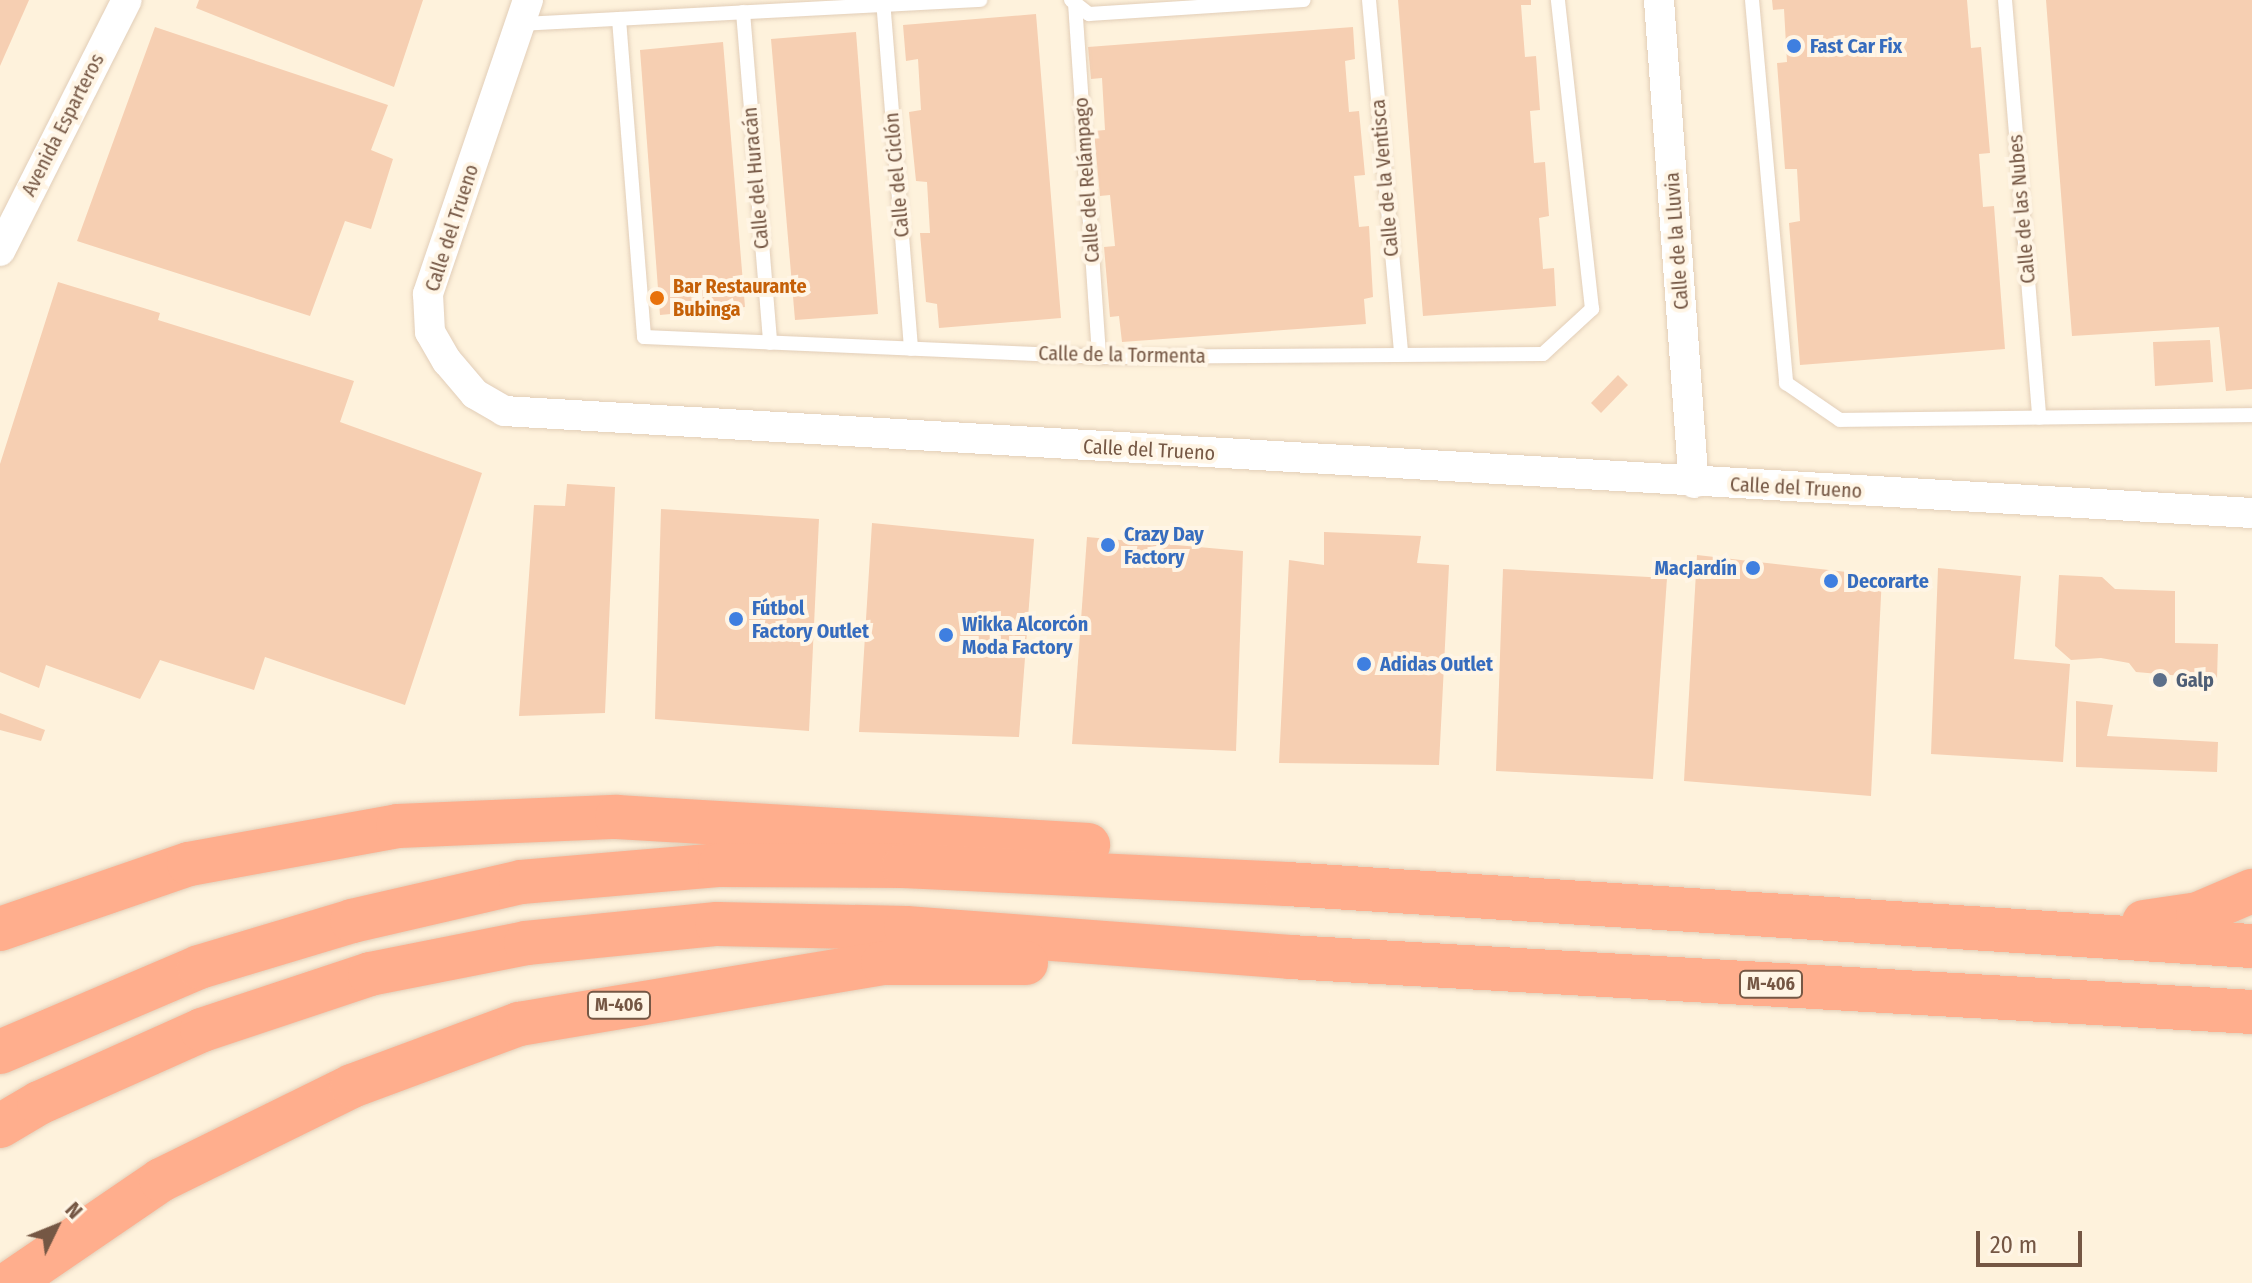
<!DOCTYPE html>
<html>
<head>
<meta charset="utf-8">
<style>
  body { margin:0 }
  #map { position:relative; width:2252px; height:1283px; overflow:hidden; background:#fef2dc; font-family:"Fira Sans Condensed",sans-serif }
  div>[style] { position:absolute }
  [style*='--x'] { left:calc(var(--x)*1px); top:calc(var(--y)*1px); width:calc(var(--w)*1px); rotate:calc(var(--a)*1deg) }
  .building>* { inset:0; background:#f6cfb2 }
  .roads { filter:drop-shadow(0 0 2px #e2ceb8) drop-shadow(0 0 2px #e2ceb8) }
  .lane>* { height:14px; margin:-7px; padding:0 7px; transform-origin:7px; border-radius:7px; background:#fff }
  .street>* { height:30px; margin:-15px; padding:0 15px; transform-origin:15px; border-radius:15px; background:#fff }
  .highway>* { height:44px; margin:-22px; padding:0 22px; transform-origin:22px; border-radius:22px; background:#ffae8d }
  .dots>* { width:22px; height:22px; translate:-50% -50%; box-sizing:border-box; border:4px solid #fff5e5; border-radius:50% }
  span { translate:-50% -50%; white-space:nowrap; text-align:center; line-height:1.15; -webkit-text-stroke:8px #fff5e5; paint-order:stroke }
  .shield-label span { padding:2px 6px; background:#fff5e5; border:2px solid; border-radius:6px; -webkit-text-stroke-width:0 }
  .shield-label { font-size:18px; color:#755744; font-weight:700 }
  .shop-label { font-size:20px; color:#366cbe; font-weight:700 }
  .left { translate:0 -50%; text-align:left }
  .right { translate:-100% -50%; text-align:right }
  .street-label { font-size:20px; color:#755744 }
  .food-label { font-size:20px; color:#c56008; font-weight:700 }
  .service-label { font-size:20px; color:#4e5e75; font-weight:700 }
  .north { position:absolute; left:16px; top:1187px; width:80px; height:80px; -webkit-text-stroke:6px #fff5e5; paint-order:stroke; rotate:47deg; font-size:22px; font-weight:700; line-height:32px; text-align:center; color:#755744 }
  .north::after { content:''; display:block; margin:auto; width:28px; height:36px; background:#755744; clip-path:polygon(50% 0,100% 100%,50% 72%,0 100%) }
  .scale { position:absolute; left:1976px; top:1231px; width:106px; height:36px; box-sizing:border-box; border:4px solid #755744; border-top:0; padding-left:10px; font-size:24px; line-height:28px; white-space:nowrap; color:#755744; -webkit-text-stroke:6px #fff5e5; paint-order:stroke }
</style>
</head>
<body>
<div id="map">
  <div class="building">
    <i style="clip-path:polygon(0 0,29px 0,0 66px)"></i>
    <i style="clip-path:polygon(199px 0,423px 0,394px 87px,196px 8px)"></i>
    <i style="clip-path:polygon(1398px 0,1531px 0,1531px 5px,1521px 5px,1525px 57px,1536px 56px,1540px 110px,1530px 111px,1534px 163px,1545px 162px,1549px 216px,1539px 218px,1543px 269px,1554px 268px,1556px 306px,1423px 316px)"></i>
    <i style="clip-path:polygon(1772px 0,1967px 0,1971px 48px,1981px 47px,1990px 153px,1979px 154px,1983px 207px,1994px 206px,2005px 349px,1800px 365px,1789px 223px,1800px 221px,1797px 169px,1785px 169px,1777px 63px,1787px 62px,1784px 9px,1773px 10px)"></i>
    <i style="clip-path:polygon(2046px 0,2252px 0,2252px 389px,2226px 391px,2219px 327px,2072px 336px)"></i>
    <i style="clip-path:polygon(1036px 14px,1061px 318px,939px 328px,937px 304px,926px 302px,920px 233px,930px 233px,927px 182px,916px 181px,909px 112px,921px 110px,918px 59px,906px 61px,903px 25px)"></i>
    <i style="clip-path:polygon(155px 27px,388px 105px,371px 150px,393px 159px,371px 229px,345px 221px,310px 316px,77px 241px)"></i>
    <i style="clip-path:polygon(1353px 27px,1355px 59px,1345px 61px,1349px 112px,1359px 111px,1365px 175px,1354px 176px,1359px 227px,1369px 226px,1373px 297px,1364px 299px,1366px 324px,1122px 342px,1119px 316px,1110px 317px,1104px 247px,1115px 246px,1110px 195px,1100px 196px,1094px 131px,1105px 130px,1102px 78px,1091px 79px,1088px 47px)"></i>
    <i style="clip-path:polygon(856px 32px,878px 314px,795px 320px,771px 39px)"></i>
    <i style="clip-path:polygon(723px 42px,745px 307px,660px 315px,640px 50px)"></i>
    <i style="clip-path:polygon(58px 282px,160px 313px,158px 320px,354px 381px,340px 422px,482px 473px,405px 705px,265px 657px,254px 690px,160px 660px,140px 699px,46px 665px,39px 688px,0 672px,0 464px)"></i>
    <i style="clip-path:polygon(2210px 340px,2213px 382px,2155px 386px,2153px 342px)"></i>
    <i style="clip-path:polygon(1618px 375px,1628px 385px,1601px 413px,1591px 403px)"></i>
    <i style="clip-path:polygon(567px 484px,615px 487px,605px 713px,519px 716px,534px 505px,565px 506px)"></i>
    <i style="clip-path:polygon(661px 509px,819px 519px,809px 731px,655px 719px)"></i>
    <i style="clip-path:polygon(872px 523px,1034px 539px,1019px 737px,859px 732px)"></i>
    <i style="clip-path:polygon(1324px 532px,1421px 536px,1417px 563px,1449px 565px,1439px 765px,1279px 763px,1289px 560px,1324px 565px)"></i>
    <i style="clip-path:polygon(1087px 537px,1243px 551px,1236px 751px,1072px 744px)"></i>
    <i style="clip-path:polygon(1697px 555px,1882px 576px,1871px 796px,1684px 781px)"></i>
    <i style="clip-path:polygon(1938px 568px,2021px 576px,2014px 659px,2070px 664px,2063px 762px,1931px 754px)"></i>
    <i style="clip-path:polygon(1503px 569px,1667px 578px,1653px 779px,1496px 771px)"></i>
    <i style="clip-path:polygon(2059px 575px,2102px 577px,2115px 589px,2175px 591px,2175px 643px,2218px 644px,2217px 679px,2136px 672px,2129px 663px,2101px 658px,2071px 660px,2055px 646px)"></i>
    <i style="clip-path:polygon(2076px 701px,2113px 705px,2107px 736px,2218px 742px,2217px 772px,2076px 767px)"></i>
    <i style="clip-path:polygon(0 713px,45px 730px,41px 741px,0 730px)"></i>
  </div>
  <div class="roads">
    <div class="lane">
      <i style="--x:883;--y:0;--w:350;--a:85.4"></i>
      <i style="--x:1071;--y:0;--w:23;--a:38"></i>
      <i style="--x:1089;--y:14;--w:215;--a:-3.7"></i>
      <i style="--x:1369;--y:0;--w:356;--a:84.8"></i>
      <i style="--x:1752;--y:0;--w:385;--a:84.9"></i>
      <i style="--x:1786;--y:383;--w:65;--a:34.4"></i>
      <i style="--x:1840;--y:420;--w:412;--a:-0.7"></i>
      <i style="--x:2005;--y:0;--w:419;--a:85.3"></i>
      <i style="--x:1075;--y:3;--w:355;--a:86.1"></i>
      <i style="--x:743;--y:12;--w:332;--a:85.3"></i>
      <i style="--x:619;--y:19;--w:319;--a:85.5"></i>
      <i style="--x:644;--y:337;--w:455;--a:2.5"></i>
      <i style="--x:1099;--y:357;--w:444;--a:-0.4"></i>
      <i style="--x:1543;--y:354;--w:67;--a:-42.6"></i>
      <i style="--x:1592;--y:309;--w:311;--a:-96.3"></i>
      <i style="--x:521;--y:24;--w:460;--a:-3"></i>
    </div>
    <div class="street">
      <i style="--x:528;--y:0;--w:311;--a:108.8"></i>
      <i style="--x:428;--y:294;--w:38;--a:87"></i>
      <i style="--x:430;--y:332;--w:34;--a:60"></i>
      <i style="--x:447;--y:361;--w:43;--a:49.7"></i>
      <i style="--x:475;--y:394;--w:34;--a:30"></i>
      <i style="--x:504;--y:411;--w:1751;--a:3.34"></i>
      <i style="--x:1659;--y:0;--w:484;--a:85.9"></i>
      <i style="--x:0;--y:251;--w:281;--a:-63.2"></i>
    </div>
    <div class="highway">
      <i style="--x:2144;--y:922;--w:55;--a:-8.4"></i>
      <i style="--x:2198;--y:914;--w:59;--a:-23.1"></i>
      <i style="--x:0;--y:929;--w:200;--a:-19"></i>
      <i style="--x:189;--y:864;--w:212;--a:-10.3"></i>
      <i style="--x:398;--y:826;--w:219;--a:-2.4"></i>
      <i style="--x:617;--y:817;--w:472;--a:3.4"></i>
      <i style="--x:0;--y:1052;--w:216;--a:-23.1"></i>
      <i style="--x:199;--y:967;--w:160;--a:-16.7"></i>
      <i style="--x:352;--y:921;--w:173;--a:-13"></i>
      <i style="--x:521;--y:882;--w:200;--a:-4.9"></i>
      <i style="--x:720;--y:865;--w:184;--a:0.3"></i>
      <i style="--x:904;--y:866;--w:383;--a:2.7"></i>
      <i style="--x:1287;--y:884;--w:967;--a:3.68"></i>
      <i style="--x:0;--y:1126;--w:45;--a:-30.5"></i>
      <i style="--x:39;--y:1103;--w:179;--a:-24.1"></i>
      <i style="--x:202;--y:1030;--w:177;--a:-18.4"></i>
      <i style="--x:370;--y:974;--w:159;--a:-11.2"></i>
      <i style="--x:526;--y:943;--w:192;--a:-5.7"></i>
      <i style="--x:717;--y:924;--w:189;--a:1.2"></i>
      <i style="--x:906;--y:928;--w:385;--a:4.3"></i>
      <i style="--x:1290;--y:957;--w:964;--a:3.27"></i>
      <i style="--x:10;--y:1283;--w:183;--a:-34.3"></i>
      <i style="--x:161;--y:1180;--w:213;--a:-26.2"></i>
      <i style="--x:352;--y:1086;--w:178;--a:-20.4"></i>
      <i style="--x:519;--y:1024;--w:369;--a:-9.5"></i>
      <i style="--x:883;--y:963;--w:143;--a:0"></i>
    </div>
  </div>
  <div class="dots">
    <i style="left:1794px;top:46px;background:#3f7fe0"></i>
    <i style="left:657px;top:298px;background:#e8710a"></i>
    <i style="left:1108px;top:545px;background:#3f7fe0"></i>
    <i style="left:1753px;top:568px;background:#3f7fe0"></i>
    <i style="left:1831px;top:581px;background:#3f7fe0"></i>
    <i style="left:736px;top:619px;background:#3f7fe0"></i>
    <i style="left:946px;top:635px;background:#3f7fe0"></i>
    <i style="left:1364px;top:664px;background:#3f7fe0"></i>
    <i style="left:2160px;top:680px;background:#5c6f8a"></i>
  </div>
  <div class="shield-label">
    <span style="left:1771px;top:984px">M-406</span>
    <span style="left:619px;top:1005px">M-406</span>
  </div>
  <div class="shop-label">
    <span class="left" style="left:1810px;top:46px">Fast Car Fix</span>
    <span class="left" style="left:1124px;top:546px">Crazy Day<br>Factory</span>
    <span class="right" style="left:1737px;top:568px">MacJardín</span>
    <span class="left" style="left:1847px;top:581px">Decorarte</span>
    <span class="left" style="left:752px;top:620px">Fútbol<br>Factory Outlet</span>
    <span class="left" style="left:962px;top:636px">Wikka Alcorcón<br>Moda Factory</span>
    <span class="left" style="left:1380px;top:664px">Adidas Outlet</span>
  </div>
  <div class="street-label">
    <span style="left:63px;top:125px;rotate:-63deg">Avenida Esparteros</span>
    <span style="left:897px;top:175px;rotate:-95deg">Calle del Ciclón</span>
    <span style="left:756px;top:178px;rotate:-95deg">Calle del Huracán</span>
    <span style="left:1385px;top:178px;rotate:-95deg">Calle de la Ventisca</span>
    <span style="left:1087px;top:180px;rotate:-94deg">Calle del Relámpago</span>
    <span style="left:2022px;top:209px;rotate:-95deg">Calle de las Nubes</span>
    <span style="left:452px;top:228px;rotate:-72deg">Calle del Trueno</span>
    <span style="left:1677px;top:241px;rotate:-94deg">Calle de la Lluvia</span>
    <span style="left:1122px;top:355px;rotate:1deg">Calle de la Tormenta</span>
    <span style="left:1149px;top:450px;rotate:3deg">Calle del Trueno</span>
    <span style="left:1796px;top:488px;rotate:3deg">Calle del Trueno</span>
  </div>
  <div class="food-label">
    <span class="left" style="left:673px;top:298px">Bar Restaurante<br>Bubinga</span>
  </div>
  <div class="service-label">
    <span class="left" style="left:2176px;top:680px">Galp</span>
  </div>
  <div class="north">N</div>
  <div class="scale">20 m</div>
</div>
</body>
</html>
